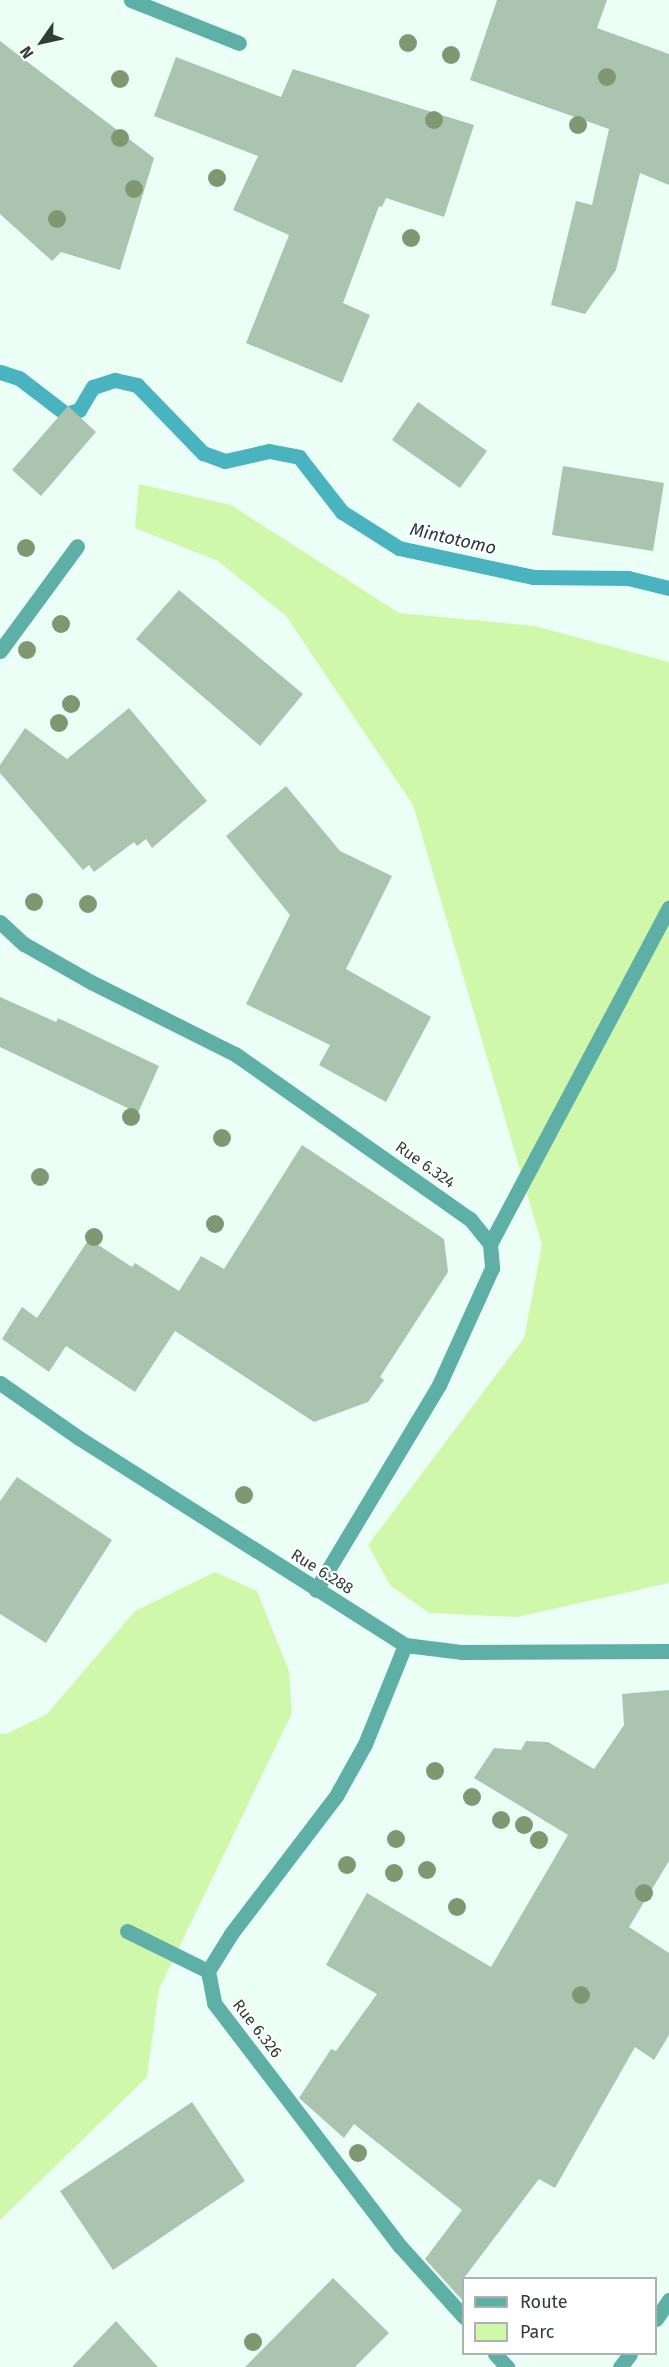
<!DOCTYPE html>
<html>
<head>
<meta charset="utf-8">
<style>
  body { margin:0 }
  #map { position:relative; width:669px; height:2367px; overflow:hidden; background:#ebfff6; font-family:"Fira Sans",sans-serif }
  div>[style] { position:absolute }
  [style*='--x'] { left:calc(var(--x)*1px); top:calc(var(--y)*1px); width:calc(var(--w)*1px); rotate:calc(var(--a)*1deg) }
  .green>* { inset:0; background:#d0f8ab }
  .stream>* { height:15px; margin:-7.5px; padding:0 7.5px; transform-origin:7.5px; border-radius:7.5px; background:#49b4bf }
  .building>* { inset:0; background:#abc4af }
  .minor>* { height:15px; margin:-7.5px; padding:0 7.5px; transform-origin:7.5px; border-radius:7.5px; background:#5eb0a7 }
  .trees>* { width:18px; height:18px; margin:-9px; border-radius:50%; background:#809871 }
  span { translate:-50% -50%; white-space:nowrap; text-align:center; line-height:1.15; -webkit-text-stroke:4.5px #fff; paint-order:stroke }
  .street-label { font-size:16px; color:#303e38 }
  .water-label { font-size:18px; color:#243c3f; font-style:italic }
  .legend { position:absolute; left:462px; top:2277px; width:195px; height:78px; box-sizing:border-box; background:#fff; border:2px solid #acb2af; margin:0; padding:8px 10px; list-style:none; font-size:18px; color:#303e38 }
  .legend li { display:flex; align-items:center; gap:12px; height:30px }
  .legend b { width:30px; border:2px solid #acb2af }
  .north { position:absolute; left:12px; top:12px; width:60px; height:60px; -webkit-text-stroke:4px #fff; paint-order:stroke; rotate:236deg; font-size:16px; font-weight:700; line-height:24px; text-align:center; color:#303e38 }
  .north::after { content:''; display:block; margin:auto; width:21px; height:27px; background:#303e38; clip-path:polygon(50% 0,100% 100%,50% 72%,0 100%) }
</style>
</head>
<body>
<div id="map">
  <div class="green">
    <i style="clip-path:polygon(139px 484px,231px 505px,399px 613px,535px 626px,669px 662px,669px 1583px,517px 1617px,429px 1613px,390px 1585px,368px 1545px,524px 1338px,542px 1245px,413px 805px,286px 616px,218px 561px,135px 528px)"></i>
    <i style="clip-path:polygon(215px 1572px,257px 1591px,289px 1671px,292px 1713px,159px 1989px,147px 2077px,0 2220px,0 1734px,6px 1734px,47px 1714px,135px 1611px)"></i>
  </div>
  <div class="stream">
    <i style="--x:0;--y:372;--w:20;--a:18"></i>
    <i style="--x:19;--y:378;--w:59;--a:37.5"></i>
    <i style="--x:66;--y:414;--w:14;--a:-17"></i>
    <i style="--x:79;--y:410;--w:27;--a:-59"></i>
    <i style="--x:93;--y:387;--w:23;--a:-18"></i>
    <i style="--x:115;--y:380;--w:23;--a:13"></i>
    <i style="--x:137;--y:385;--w:95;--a:45.9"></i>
    <i style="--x:203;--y:453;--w:23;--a:20"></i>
    <i style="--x:225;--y:461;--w:45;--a:-12.8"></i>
    <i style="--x:269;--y:451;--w:31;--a:11"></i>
    <i style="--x:299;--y:457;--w:70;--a:52"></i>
    <i style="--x:342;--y:512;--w:67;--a:32.3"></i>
    <i style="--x:399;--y:548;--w:137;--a:12.2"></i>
    <i style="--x:533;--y:577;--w:95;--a:0.6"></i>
    <i style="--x:628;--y:578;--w:42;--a:13.7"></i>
  </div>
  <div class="building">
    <i style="clip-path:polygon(497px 0,607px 0,597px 28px,669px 54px,669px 185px,640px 173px,616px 270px,585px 314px,551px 305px,576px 201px,592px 205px,609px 129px,470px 80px)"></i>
    <i style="clip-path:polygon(0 41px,154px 158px,120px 270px,61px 252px,52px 261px,0 214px)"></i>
    <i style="clip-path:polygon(176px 57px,281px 97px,293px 69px,474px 125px,444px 217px,386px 198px,382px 207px,379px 206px,343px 303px,370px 315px,342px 383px,246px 343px,289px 235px,233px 210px,258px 156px,154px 116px)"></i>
    <i style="clip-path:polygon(418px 402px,487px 451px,460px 488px,392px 440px)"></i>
    <i style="clip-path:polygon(68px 406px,96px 432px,41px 496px,12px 470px)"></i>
    <i style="clip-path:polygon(563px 466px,664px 483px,653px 551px,552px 535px)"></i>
    <i style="clip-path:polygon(179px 590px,303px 694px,260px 746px,136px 639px)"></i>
    <i style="clip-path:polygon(129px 708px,207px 801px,152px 848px,146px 839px,137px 846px,134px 842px,94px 872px,89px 865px,83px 870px,0 773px,0 765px,25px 728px,67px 759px)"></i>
    <i style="clip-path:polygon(286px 786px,340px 851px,392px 876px,346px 969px,431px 1017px,386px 1102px,319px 1065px,330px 1045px,246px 1004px,290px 915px,226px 836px)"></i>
    <i style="clip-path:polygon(0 997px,56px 1022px,58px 1018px,159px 1066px,138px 1113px,0 1047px)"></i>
    <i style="clip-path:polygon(302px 1145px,444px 1239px,448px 1272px,380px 1377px,384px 1380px,368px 1402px,314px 1422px,175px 1331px,135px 1392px,66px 1346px,49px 1372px,2px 1339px,22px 1307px,37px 1318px,89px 1239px,132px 1267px,135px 1263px,179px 1291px,201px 1256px,224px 1269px)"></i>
    <i style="clip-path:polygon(17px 1477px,112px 1540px,46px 1643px,0 1614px,0 1501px)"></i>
    <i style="clip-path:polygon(669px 1690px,669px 1861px,629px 1927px,669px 1953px,669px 2035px,654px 2060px,635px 2047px,555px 2188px,539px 2179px,464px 2278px,464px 2302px,425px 2259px,462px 2210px,354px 2124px,344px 2138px,299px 2098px,331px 2049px,336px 2051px,377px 1994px,326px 1965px,367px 1893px,491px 1967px,568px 1835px,474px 1778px,494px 1748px,521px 1750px,526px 1741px,548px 1742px,594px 1769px,624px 1725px,622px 1694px)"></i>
    <i style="clip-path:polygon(192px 2102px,245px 2181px,113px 2270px,60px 2191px)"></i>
    <i style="clip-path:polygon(333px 2278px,389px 2333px,355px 2367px,245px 2367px)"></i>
    <i style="clip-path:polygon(116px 2321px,158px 2367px,72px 2367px)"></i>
  </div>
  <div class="minor">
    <i style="--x:131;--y:0;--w:116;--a:21.7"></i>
    <i style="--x:0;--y:651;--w:130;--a:-53.7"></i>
    <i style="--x:0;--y:922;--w:33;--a:43"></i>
    <i style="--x:24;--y:944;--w:77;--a:29.6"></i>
    <i style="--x:91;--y:982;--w:161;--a:26.6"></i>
    <i style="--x:235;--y:1054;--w:287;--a:35.1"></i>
    <i style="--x:470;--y:1219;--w:32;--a:51"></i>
    <i style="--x:490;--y:1244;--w:24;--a:85"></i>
    <i style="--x:492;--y:1268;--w:128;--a:114.4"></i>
    <i style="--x:439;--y:1385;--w:239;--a:121"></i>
    <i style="--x:490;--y:1244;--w:381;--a:-62"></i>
    <i style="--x:0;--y:1383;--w:96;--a:34.8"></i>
    <i style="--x:79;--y:1438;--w:386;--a:32.4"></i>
    <i style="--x:405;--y:1645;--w:56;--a:7.1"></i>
    <i style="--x:461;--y:1652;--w:208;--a:-0.3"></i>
    <i style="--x:405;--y:1645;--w:107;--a:112"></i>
    <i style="--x:365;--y:1744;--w:60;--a:119.1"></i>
    <i style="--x:336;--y:1796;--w:173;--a:127.3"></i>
    <i style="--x:231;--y:1934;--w:44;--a:121.9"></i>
    <i style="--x:208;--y:1971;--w:33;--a:79"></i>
    <i style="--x:214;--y:2003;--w:306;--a:52.6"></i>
    <i style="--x:400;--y:2246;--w:96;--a:48"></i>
    <i style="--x:127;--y:1931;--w:90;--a:26.3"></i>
    <i style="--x:656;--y:2319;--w:23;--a:-56"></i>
    <i style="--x:495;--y:2354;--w:18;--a:47"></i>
    <i style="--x:620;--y:2367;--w:16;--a:-52"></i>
  </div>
  <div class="trees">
    <i style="left:408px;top:43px"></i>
    <i style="left:451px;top:55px"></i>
    <i style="left:607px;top:77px"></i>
    <i style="left:120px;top:79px"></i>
    <i style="left:434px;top:120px"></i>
    <i style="left:578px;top:125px"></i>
    <i style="left:120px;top:138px"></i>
    <i style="left:217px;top:178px"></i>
    <i style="left:134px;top:189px"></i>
    <i style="left:57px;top:219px"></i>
    <i style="left:411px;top:238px"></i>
    <i style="left:26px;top:548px"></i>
    <i style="left:61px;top:624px"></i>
    <i style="left:27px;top:650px"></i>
    <i style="left:71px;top:704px"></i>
    <i style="left:59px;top:723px"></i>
    <i style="left:34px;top:902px"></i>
    <i style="left:88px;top:904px"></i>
    <i style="left:131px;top:1117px"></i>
    <i style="left:222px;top:1138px"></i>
    <i style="left:40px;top:1177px"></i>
    <i style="left:215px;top:1224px"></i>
    <i style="left:94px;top:1237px"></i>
    <i style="left:244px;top:1495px"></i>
    <i style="left:435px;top:1771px"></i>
    <i style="left:472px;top:1797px"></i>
    <i style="left:501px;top:1820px"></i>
    <i style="left:524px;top:1825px"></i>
    <i style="left:396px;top:1839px"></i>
    <i style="left:539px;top:1840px"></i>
    <i style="left:347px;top:1865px"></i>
    <i style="left:427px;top:1870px"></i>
    <i style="left:394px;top:1873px"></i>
    <i style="left:644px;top:1893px"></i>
    <i style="left:457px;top:1907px"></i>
    <i style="left:581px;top:1995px"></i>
    <i style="left:358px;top:2153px"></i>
    <i style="left:253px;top:2342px"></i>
  </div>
  <div class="street-label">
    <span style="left:425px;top:1165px;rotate:35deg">Rue 6.324</span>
    <span style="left:322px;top:1572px;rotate:32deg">Rue 6.288</span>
    <span style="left:257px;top:2029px;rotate:52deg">Rue 6.326</span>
  </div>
  <div class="water-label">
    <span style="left:453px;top:539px;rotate:13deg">Mintotomo</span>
  </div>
  <ul class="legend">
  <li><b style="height:8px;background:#5eb0a7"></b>Route</li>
  <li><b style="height:16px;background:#d0f8ab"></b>Parc</li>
  </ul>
  <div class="north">N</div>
</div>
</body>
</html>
